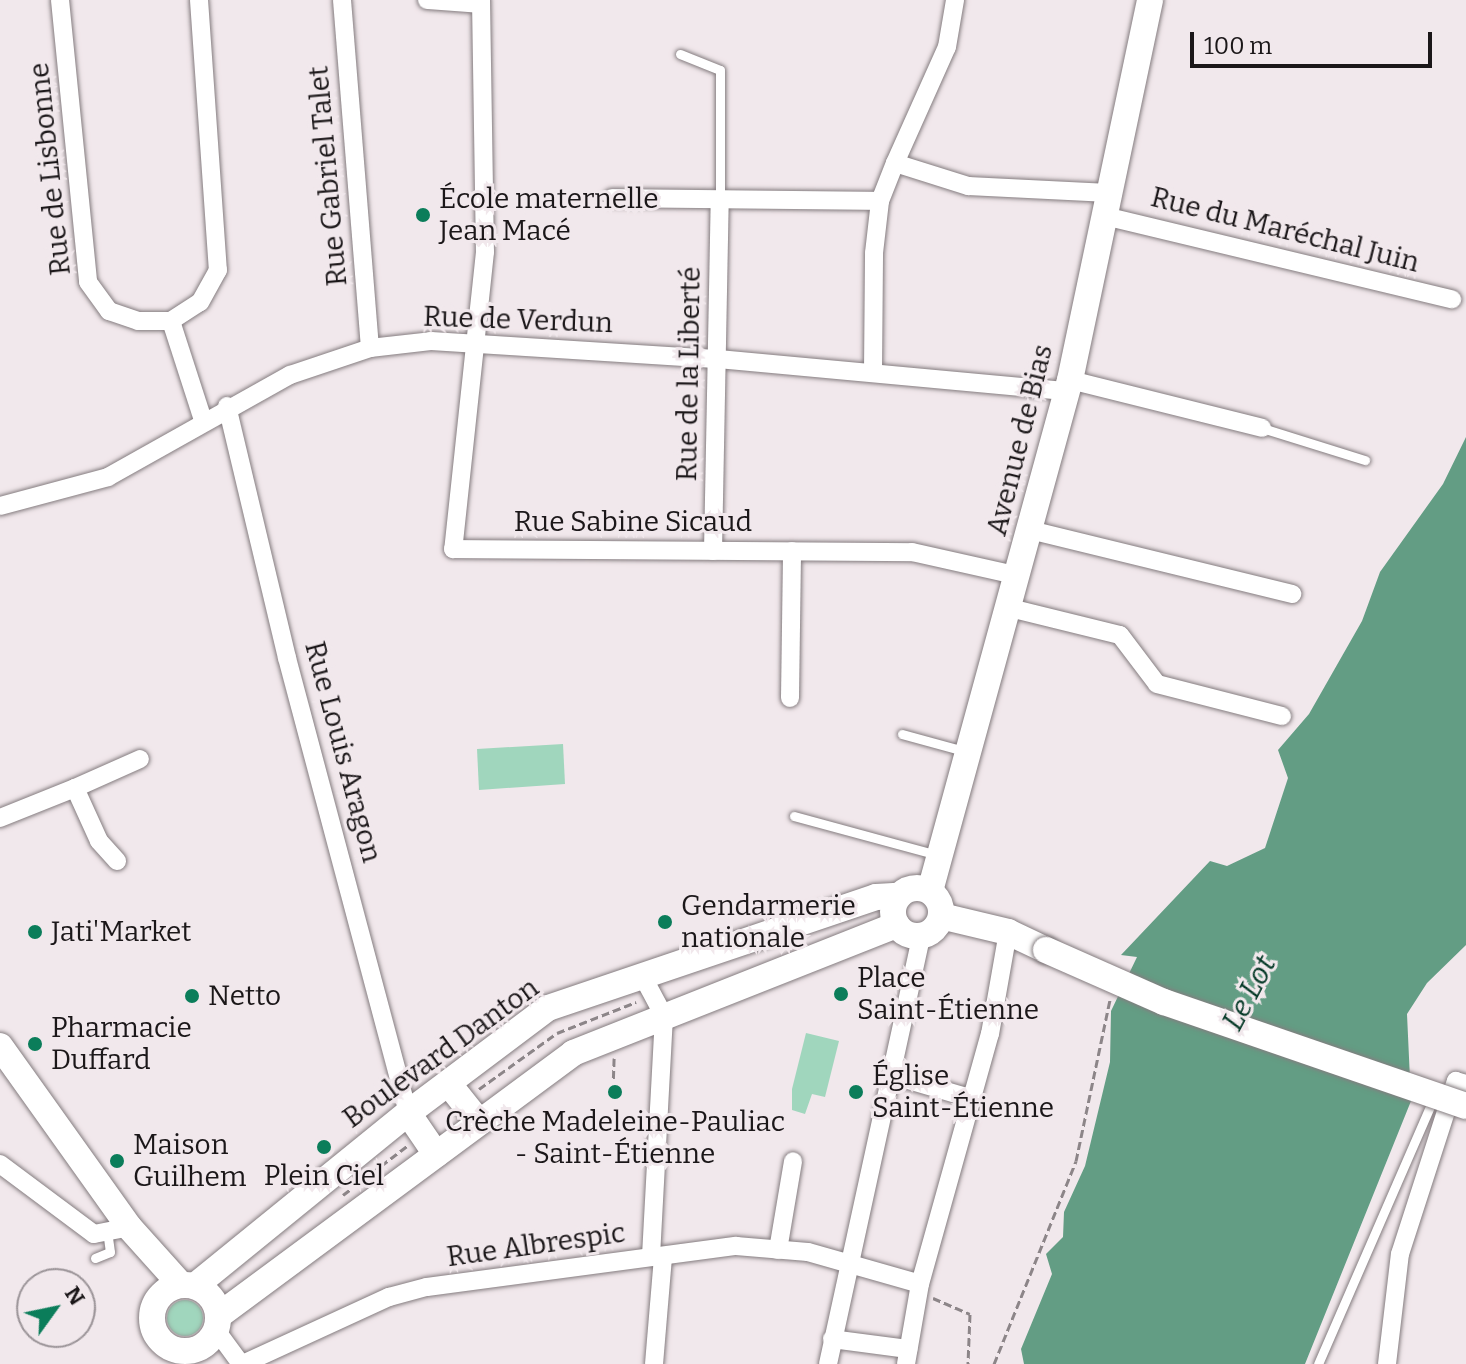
<!DOCTYPE html>
<html>
<head>
<meta charset="utf-8">
<style>
  body { margin:0 }
  #map { position:relative; width:1466px; height:1364px; overflow:hidden; background:#f1e8ec; font-family:Bitter,serif }
  div>[style] { position:absolute }
  [style*='--x'] { left:calc(var(--x)*1px); top:calc(var(--y)*1px); width:calc(var(--w)*1px); rotate:calc(var(--a)*1deg) }
  .green>* { inset:0; background:#a0d6bd }
  .round { border-radius:50% }
  .water>* { inset:0; background:#639d84 }
  .path>* { height:3px; margin-top:-1.5px; transform-origin:0; background:repeating-linear-gradient(90deg,#8c8588 0 8px,transparent 0 12px) }
  .roads { filter:drop-shadow(0 0 2px #847c7f) drop-shadow(0 0 2px #847c7f) }
  .lane>* { height:9px; margin:-4.5px; padding:0 4.5px; transform-origin:4.5px; border-radius:4.5px; background:#fff }
  .street>* { height:18px; margin:-9px; padding:0 9px; transform-origin:9px; border-radius:9px; background:#fff }
  .secondary>* { height:26px; margin:-13px; padding:0 13px; transform-origin:13px; border-radius:13px; background:#fff }
  .secondary>.ring { margin:-13px; padding:0; box-sizing:content-box; background:none; border:26px solid #fff; border-radius:50% }
  .bridges { filter:drop-shadow(0 0 2px #847c7f) drop-shadow(0 0 2px #847c7f) }
  .secondary-bridge>* { height:26px; margin:-13px; padding:0 13px; transform-origin:13px; border-radius:13px; background:#fff }
  .dots>* { width:22px; height:22px; translate:-50% -50%; box-sizing:border-box; border:4px solid #f1e8ec; border-radius:50% }
  span { translate:-50% -50%; white-space:nowrap; text-align:center; line-height:1.15; -webkit-text-stroke:6px #f1e8ec; paint-order:stroke }
  .street-label { font-size:28px; color:#1b1719 }
  .poi-label { font-size:28px; color:#1b1719 }
  .left { translate:0 -50%; text-align:left }
  .water-label { font-size:30px; color:#063a28; font-style:italic }
  .north { position:absolute; left:16px; top:1268px; width:80px; height:80px; box-sizing:border-box; background:#f1e8ec; border:2px solid #9b9498; border-radius:50%; rotate:57deg; font-size:22px; font-weight:700; line-height:32px; text-align:center; color:#1b1719 }
  .north::after { content:''; display:block; margin:auto; width:28px; height:36px; background:#0b7d5a; clip-path:polygon(50% 0,100% 100%,50% 72%,0 100%) }
  .scale { position:absolute; left:1190px; top:32px; width:242px; height:36px; box-sizing:border-box; border:4px solid #1b1719; border-top:0; padding-left:10px; font-size:24px; line-height:28px; white-space:nowrap; color:#1b1719; -webkit-text-stroke:6px #f1e8ec; paint-order:stroke }
</style>
</head>
<body>
<div id="map">
  <div class="green">
    <i style="clip-path:polygon(563px 744px,565px 784px,479px 790px,477px 749px)"></i>
    <i style="clip-path:polygon(806px 1033px,839px 1041px,825px 1097px,812px 1094px,805px 1114px,792px 1110px,792px 1089px)"></i>
    <i class="round" style="left:167px;top:1300px;width:36px;height:36px"></i>
  </div>
  <div class="water">
    <i style="clip-path:polygon(1466px 437px,1466px 945px,1427px 983px,1407px 1014px,1411px 1101px,1305px 1364px,1024px 1364px,1021px 1349px,1052px 1274px,1046px 1254px,1063px 1237px,1064px 1212px,1085px 1166px,1110px 1062px,1111px 1011px,1137px 957px,1121px 955px,1210px 861px,1227px 866px,1265px 848px,1288px 778px,1278px 750px,1309px 714px,1362px 621px,1380px 572px,1443px 484px)"></i>
  </div>
  <div class="path">
    <i style="--x:479;--y:1089;--w:96;--a:-35.7"></i>
    <i style="--x:557;--y:1033;--w:85;--a:-21.4"></i>
    <i style="--x:613;--y:1090;--w:32;--a:-88"></i>
    <i style="--x:343;--y:1195;--w:81;--a:-37.4"></i>
    <i style="--x:933;--y:1298;--w:40;--a:23.4"></i>
    <i style="--x:970;--y:1314;--w:50;--a:92.3"></i>
    <i style="--x:994;--y:1364;--w:219;--a:-68"></i>
    <i style="--x:1076;--y:1161;--w:166;--a:-78.1"></i>
  </div>
  <div class="roads">
    <div class="lane">
      <i style="--x:680;--y:54;--w:43;--a:21.8"></i>
      <i style="--x:720;--y:70;--w:129;--a:90"></i>
      <i style="--x:1262;--y:428;--w:108;--a:17.3"></i>
      <i style="--x:902;--y:734;--w:64;--a:15.3"></i>
      <i style="--x:794;--y:816;--w:149;--a:15.2"></i>
      <i style="--x:95;--y:1258;--w:16;--a:-22"></i>
      <i style="--x:110;--y:1252;--w:21;--a:-98"></i>
      <i style="--x:1318;--y:1364;--w:289;--a:-66.5"></i>
    </div>
    <div class="street">
      <i style="--x:60;--y:0;--w:283;--a:84.3"></i>
      <i style="--x:88;--y:282;--w:36;--a:54"></i>
      <i style="--x:109;--y:311;--w:31;--a:19"></i>
      <i style="--x:138;--y:321;--w:33;--a:0"></i>
      <i style="--x:199;--y:0;--w:271;--a:86"></i>
      <i style="--x:218;--y:270;--w:37;--a:119"></i>
      <i style="--x:200;--y:302;--w:35;--a:147"></i>
      <i style="--x:171;--y:321;--w:104;--a:72.1"></i>
      <i style="--x:342;--y:0;--w:349;--a:85.4"></i>
      <i style="--x:427;--y:0;--w:53;--a:4.3"></i>
      <i style="--x:481;--y:0;--w:252;--a:89.1"></i>
      <i style="--x:485;--y:252;--w:299;--a:96.1"></i>
      <i style="--x:453;--y:549;--w:459;--a:0.4"></i>
      <i style="--x:912;--y:552;--w:110;--a:12.6"></i>
      <i style="--x:895;--y:163;--w:127;--a:-65.9"></i>
      <i style="--x:947;--y:47;--w:48;--a:-80.3"></i>
      <i style="--x:612;--y:198;--w:268;--a:0.6"></i>
      <i style="--x:880;--y:201;--w:41;--a:-68.5"></i>
      <i style="--x:895;--y:163;--w:77;--a:17.5"></i>
      <i style="--x:968;--y:186;--w:141;--a:2.8"></i>
      <i style="--x:1105;--y:216;--w:357;--a:13.5"></i>
      <i style="--x:873;--y:372;--w:119;--a:-89.5"></i>
      <i style="--x:874;--y:253;--w:52;--a:-83.4"></i>
      <i style="--x:1070;--y:380;--w:198;--a:14"></i>
      <i style="--x:227;--y:406;--w:259;--a:76.6"></i>
      <i style="--x:287;--y:658;--w:471;--a:75.1"></i>
      <i style="--x:0;--y:506;--w:112;--a:-15"></i>
      <i style="--x:108;--y:477;--w:209;--a:-29.3"></i>
      <i style="--x:290;--y:375;--w:84;--a:-18.6"></i>
      <i style="--x:370;--y:348;--w:61;--a:-6.5"></i>
      <i style="--x:431;--y:341;--w:289;--a:3.6"></i>
      <i style="--x:719;--y:359;--w:349;--a:5.3"></i>
      <i style="--x:1030;--y:530;--w:270;--a:13.7"></i>
      <i style="--x:713;--y:551;--w:352;--a:-88.9"></i>
      <i style="--x:1010;--y:608;--w:113;--a:13.8"></i>
      <i style="--x:1120;--y:635;--w:61;--a:52.9"></i>
      <i style="--x:1157;--y:684;--w:129;--a:14.4"></i>
      <i style="--x:790;--y:698;--w:147;--a:-89.2"></i>
      <i style="--x:75;--y:788;--w:71;--a:-24"></i>
      <i style="--x:0;--y:818;--w:81;--a:-21.8"></i>
      <i style="--x:75;--y:788;--w:58;--a:65.6"></i>
      <i style="--x:99;--y:841;--w:27;--a:48"></i>
      <i style="--x:642;--y:975;--w:47;--a:61.8"></i>
      <i style="--x:664;--y:1016;--w:241;--a:93.1"></i>
      <i style="--x:891;--y:1075;--w:85;--a:16.3"></i>
      <i style="--x:0;--y:1164;--w:117;--a:36.7"></i>
      <i style="--x:94;--y:1234;--w:36;--a:-11"></i>
      <i style="--x:778;--y:1250;--w:90;--a:-80.4"></i>
      <i style="--x:216;--y:1330;--w:42;--a:53.7"></i>
      <i style="--x:832;--y:1339;--w:77;--a:7.5"></i>
      <i style="--x:243;--y:1364;--w:161;--a:-24.7"></i>
      <i style="--x:389;--y:1297;--w:39;--a:-15"></i>
      <i style="--x:427;--y:1287;--w:312;--a:-7.6"></i>
      <i style="--x:736;--y:1246;--w:72;--a:4.8"></i>
      <i style="--x:808;--y:1252;--w:116;--a:15.9"></i>
      <i style="--x:654;--y:1364;--w:108;--a:-85.2"></i>
      <i style="--x:828;--y:1364;--w:438;--a:-77.7"></i>
      <i style="--x:906;--y:1364;--w:81;--a:-80.1"></i>
      <i style="--x:920;--y:1284;--w:260;--a:-74.4"></i>
      <i style="--x:990;--y:1034;--w:104;--a:-80"></i>
      <i style="--x:1387;--y:1364;--w:111;--a:-83.3"></i>
      <i style="--x:1400;--y:1254;--w:182;--a:-72.1"></i>
      <i style="--x:1456;--y:1081;--w:10;--a:17"></i>
    </div>
    <div class="secondary">
      <i class="ring" style="left:893px;top:888px;width:22px;height:22px"></i>
      <i style="--x:930;--y:891;--w:530;--a:-74.68"></i>
      <i style="--x:1070;--y:380;--w:388;--a:-78.1"></i>
      <i style="--x:941;--y:916;--w:69;--a:13.4"></i>
      <i style="--x:1008;--y:932;--w:42;--a:25.3"></i>
      <i style="--x:0;--y:1046;--w:222;--a:54.5"></i>
      <i style="--x:129;--y:1227;--w:78;--a:48.1"></i>
      <i style="--x:448;--y:1083;--w:50;--a:51.5"></i>
      <i style="--x:408;--y:1113;--w:50;--a:55.7"></i>
      <i class="ring" style="left:152px;top:1285px;width:40px;height:40px"></i>
      <i style="--x:195;--y:1286;--w:274;--a:-39.1"></i>
      <i style="--x:408;--y:1113;--w:175;--a:-36.9"></i>
      <i style="--x:548;--y:1008;--w:346;--a:-18.7"></i>
      <i style="--x:876;--y:897;--w:22;--a:-3"></i>
      <i style="--x:218;--y:1316;--w:442;--a:-36.5"></i>
      <i style="--x:573;--y:1053;--w:348;--a:-21.6"></i>
    </div>
  </div>
  <div class="bridges">
    <div class="secondary-bridge">
      <i style="--x:1046;--y:950;--w:129;--a:23.8"></i>
      <i style="--x:1164;--y:1002;--w:319;--a:19"></i>
    </div>
  </div>
  <div class="dots">
    <i style="left:423px;top:215px;background:#0b7d5a"></i>
    <i style="left:665px;top:922px;background:#0b7d5a"></i>
    <i style="left:35px;top:932px;background:#0b7d5a"></i>
    <i style="left:841px;top:994px;background:#0b7d5a"></i>
    <i style="left:192px;top:996px;background:#0b7d5a"></i>
    <i style="left:35px;top:1044px;background:#0b7d5a"></i>
    <i style="left:615px;top:1092px;background:#0b7d5a"></i>
    <i style="left:856px;top:1092px;background:#0b7d5a"></i>
    <i style="left:324px;top:1147px;background:#0b7d5a"></i>
    <i style="left:117px;top:1161px;background:#0b7d5a"></i>
  </div>
  <div class="street-label">
    <span style="left:50px;top:169px;rotate:-96deg">Rue de Lisbonne</span>
    <span style="left:328px;top:176px;rotate:-95deg">Rue Gabriel Talet</span>
    <span style="left:1285px;top:230px;rotate:14deg">Rue du Maréchal Juin</span>
    <span style="left:518px;top:320px;rotate:2deg">Rue de Verdun</span>
    <span style="left:689px;top:374px;rotate:-89deg">Rue de la Liberté</span>
    <span style="left:1020px;top:440px;rotate:-76deg">Avenue de Bias</span>
    <span style="left:633px;top:522px">Rue Sabine Sicaud</span>
    <span style="left:343px;top:752px;rotate:75deg">Rue Louis Aragon</span>
    <span style="left:441px;top:1053px;rotate:-36deg">Boulevard Danton</span>
    <span style="left:536px;top:1245px;rotate:-8deg">Rue Albrespic</span>
  </div>
  <div class="poi-label">
    <span class="left" style="left:439px;top:215px">École maternelle<br>Jean Macé</span>
    <span class="left" style="left:681px;top:922px">Gendarmerie<br>nationale</span>
    <span class="left" style="left:51px;top:932px">Jati'Market</span>
    <span class="left" style="left:857px;top:994px">Place<br>Saint-Étienne</span>
    <span class="left" style="left:208px;top:996px">Netto</span>
    <span class="left" style="left:51px;top:1044px">Pharmacie<br>Duffard</span>
    <span class="left" style="left:872px;top:1092px">Église<br>Saint-Étienne</span>
    <span style="left:615px;top:1138px">Crèche Madeleine-Pauliac<br>- Saint-Étienne</span>
    <span class="left" style="left:133px;top:1161px">Maison<br>Guilhem</span>
    <span style="left:324px;top:1176px">Plein Ciel</span>
  </div>
  <div class="water-label">
    <span style="left:1249px;top:993px;rotate:-62deg">Le Lot</span>
  </div>
  <div class="north">N</div>
  <div class="scale">100 m</div>
</div>
</body>
</html>
